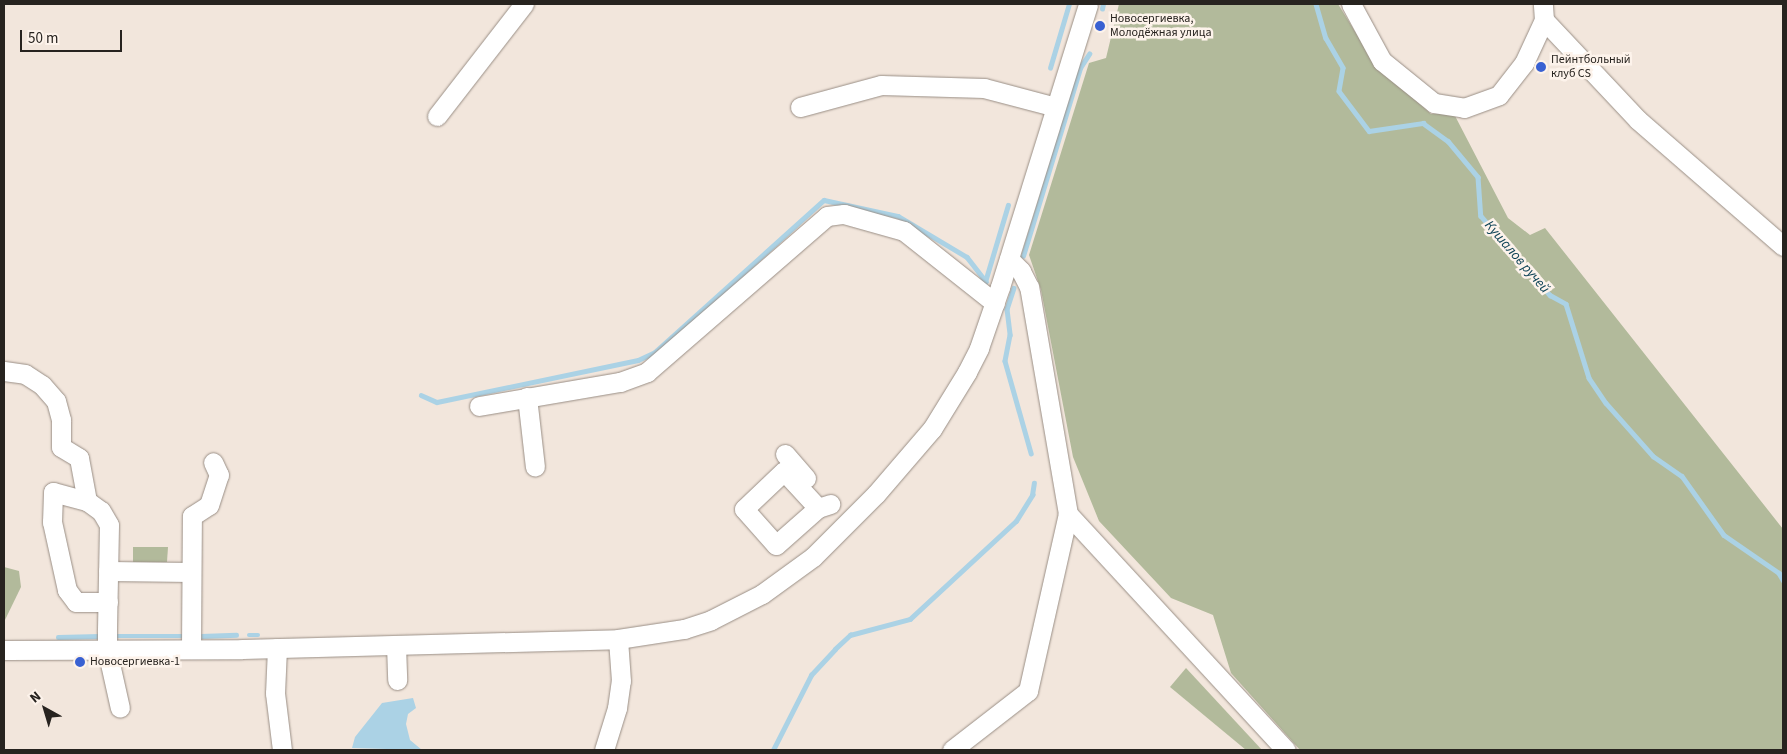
<!DOCTYPE html>
<html>
<head>
<meta charset="utf-8">
<style>
  body { margin:0 }
  #map { position:relative; width:1787px; height:754px; overflow:hidden; background:#f2e6dc; font-family:"Source Sans 3",sans-serif }
  div>[style] { position:absolute }
  [style*='--x'] { left:calc(var(--x)*1px); top:calc(var(--y)*1px); width:calc(var(--w)*1px); rotate:calc(var(--a)*1deg) }
  .green>* { inset:0; background:#b2ba9b }
  .water>* { inset:0; background:#abd2e5 }
  .stream>* { height:4.5px; margin:-2.25px; padding:0 2.25px; transform-origin:2.25px; border-radius:2.25px; background:#abd2e5 }
  .roads { filter:drop-shadow(0 0 1px #998e85) drop-shadow(0 0 1px #998e85) }
  .minor>* { height:19px; margin:-9.5px; padding:0 9.5px; transform-origin:9.5px; border-radius:9.5px; background:#fff }
  .dots>* { width:14px; height:14px; translate:-50% -50%; box-sizing:border-box; border:2px solid #fdf3eb; border-radius:50% }
  span { translate:-50% -50%; white-space:nowrap; text-align:center; line-height:1.15; -webkit-text-stroke:5px #fdf3eb; paint-order:stroke }
  .poi-label { font-size:12px; color:#27231f }
  .left { translate:0 -50%; text-align:left }
  .water-label { font-size:14px; color:#0c4256; font-style:italic }
  .frame { position:absolute; inset:0; border:5px solid #27231f; pointer-events:none }
  .north { position:absolute; left:20px; top:684px; width:50px; height:50px; -webkit-text-stroke:4px #fdf3eb; paint-order:stroke; rotate:321deg; font-size:14px; font-weight:700; line-height:20px; text-align:center; color:#27231f }
  .north::after { content:''; display:block; margin:auto; width:18px; height:22px; background:#27231f; clip-path:polygon(50% 0,100% 100%,50% 72%,0 100%) }
  .scale { position:absolute; left:20px; top:30px; width:102px; height:22px; box-sizing:border-box; border:2px solid #27231f; border-top:0; padding-left:6px; font-size:15px; line-height:18px; white-space:nowrap; color:#27231f; -webkit-text-stroke:4px #fdf3eb; paint-order:stroke }
</style>
</head>
<body>
<div id="map">
  <div class="green">
    <i style="clip-path:polygon(1119px 4px,1338px 4px,1364px 46px,1400px 86px,1431px 114px,1453px 112px,1508px 218px,1530px 235px,1545px 228px,1783px 529px,1783px 750px,1300px 750px,1231px 673px,1213px 615px,1171px 598px,1099px 521px,1073px 457px,1041px 290px,1029px 255px,1089px 63px,1106px 58px)"></i>
    <i style="clip-path:polygon(133px 547px,168px 547px,167px 562px,133px 562px)"></i>
    <i style="clip-path:polygon(4px 567px,19px 571px,21px 587px,4px 622px)"></i>
    <i style="clip-path:polygon(1186px 668px,1262px 750px,1246px 750px,1170px 687px)"></i>
  </div>
  <div class="water">
    <i style="clip-path:polygon(413px 698px,416px 708px,408px 714px,406px 724px,410px 740px,422px 750px,352px 748px,355px 737px,382px 703px)"></i>
  </div>
  <div class="stream">
    <i style="--x:1316;--y:4;--w:35;--a:74"></i>
    <i style="--x:1326;--y:38;--w:34;--a:60"></i>
    <i style="--x:1343;--y:68;--w:23;--a:100"></i>
    <i style="--x:1339;--y:91;--w:50;--a:53.1"></i>
    <i style="--x:1369;--y:131;--w:55;--a:-8.4"></i>
    <i style="--x:1423;--y:123;--w:31;--a:36"></i>
    <i style="--x:1448;--y:141;--w:47;--a:50.2"></i>
    <i style="--x:1478;--y:177;--w:39;--a:86"></i>
    <i style="--x:1481;--y:216;--w:105;--a:48.9"></i>
    <i style="--x:1550;--y:295;--w:18;--a:29"></i>
    <i style="--x:1566;--y:304;--w:77;--a:72.7"></i>
    <i style="--x:1589;--y:378;--w:30;--a:56"></i>
    <i style="--x:1606;--y:403;--w:71;--a:48.4"></i>
    <i style="--x:1653;--y:456;--w:35;--a:35"></i>
    <i style="--x:1682;--y:476;--w:72;--a:54.6"></i>
    <i style="--x:1724;--y:535;--w:67;--a:34.6"></i>
    <i style="--x:1779;--y:573;--w:8;--a:60"></i>
    <i style="--x:1102;--y:9;--w:5;--a:-79"></i>
    <i style="--x:1050;--y:68;--w:67;--a:-73.5"></i>
    <i style="--x:1023;--y:256;--w:196;--a:-73.1"></i>
    <i style="--x:1080;--y:68;--w:17;--a:-57"></i>
    <i style="--x:985;--y:282;--w:80;--a:-73.4"></i>
    <i style="--x:1014;--y:288;--w:22;--a:108"></i>
    <i style="--x:1007;--y:309;--w:26;--a:83"></i>
    <i style="--x:1010;--y:335;--w:26;--a:101"></i>
    <i style="--x:1005;--y:361;--w:96;--a:74.2"></i>
    <i style="--x:421;--y:395;--w:17;--a:24"></i>
    <i style="--x:437;--y:402;--w:205;--a:-11.8"></i>
    <i style="--x:638;--y:360;--w:19;--a:-25"></i>
    <i style="--x:655;--y:352;--w:227;--a:-42"></i>
    <i style="--x:824;--y:200;--w:76;--a:12.2"></i>
    <i style="--x:898;--y:216;--w:80;--a:30.7"></i>
    <i style="--x:967;--y:257;--w:31;--a:52"></i>
    <i style="--x:249;--y:635;--w:9;--a:0"></i>
    <i style="--x:116;--y:636;--w:69;--a:0"></i>
    <i style="--x:201;--y:636;--w:35;--a:-2"></i>
    <i style="--x:58;--y:637;--w:42;--a:-1.4"></i>
    <i style="--x:773;--y:750;--w:84;--a:-63.1"></i>
    <i style="--x:811;--y:675;--w:35;--a:-47"></i>
    <i style="--x:835;--y:649;--w:21;--a:-43"></i>
    <i style="--x:850;--y:635;--w:62;--a:-14.9"></i>
    <i style="--x:910;--y:619;--w:144;--a:-42.8"></i>
    <i style="--x:1016;--y:521;--w:31;--a:-58"></i>
    <i style="--x:1032;--y:495;--w:12;--a:-81"></i>
  </div>
  <div class="roads">
    <div class="minor">
      <i style="--x:1351;--y:4;--w:65;--a:61.5"></i>
      <i style="--x:1382;--y:61;--w:67;--a:38.9"></i>
      <i style="--x:1434;--y:103;--w:30;--a:9"></i>
      <i style="--x:1464;--y:108;--w:37;--a:-20"></i>
      <i style="--x:1499;--y:95;--w:41;--a:-52"></i>
      <i style="--x:1524;--y:63;--w:47;--a:-65.1"></i>
      <i style="--x:1544;--y:20;--w:16;--a:-94"></i>
      <i style="--x:1544;--y:20;--w:137;--a:46.8"></i>
      <i style="--x:1638;--y:120;--w:192;--a:41"></i>
      <i style="--x:800;--y:107;--w:84;--a:-15.2"></i>
      <i style="--x:881;--y:85;--w:103;--a:1.7"></i>
      <i style="--x:984;--y:88;--w:74;--a:14.8"></i>
      <i style="--x:437;--y:116;--w:142;--a:-52.2"></i>
      <i style="--x:4;--y:371;--w:21;--a:8"></i>
      <i style="--x:25;--y:374;--w:20;--a:33"></i>
      <i style="--x:42;--y:385;--w:21;--a:49"></i>
      <i style="--x:56;--y:401;--w:20;--a:75"></i>
      <i style="--x:61;--y:420;--w:27;--a:90"></i>
      <i style="--x:61;--y:447;--w:21;--a:31"></i>
      <i style="--x:79;--y:458;--w:44;--a:79.5"></i>
      <i style="--x:527;--y:397;--w:70;--a:83.5"></i>
      <i style="--x:479;--y:406;--w:143;--a:-9.7"></i>
      <i style="--x:620;--y:382;--w:29;--a:-20"></i>
      <i style="--x:647;--y:372;--w:238;--a:-40.9"></i>
      <i style="--x:827;--y:216;--w:17;--a:-7"></i>
      <i style="--x:844;--y:214;--w:62;--a:15.8"></i>
      <i style="--x:904;--y:231;--w:116;--a:38.4"></i>
      <i style="--x:785;--y:454;--w:32;--a:49"></i>
      <i style="--x:818;--y:508;--w:50;--a:-132.6"></i>
      <i style="--x:784;--y:471;--w:55;--a:136.5"></i>
      <i style="--x:744;--y:509;--w:48;--a:48.4"></i>
      <i style="--x:776;--y:545;--w:56;--a:-41.4"></i>
      <i style="--x:818;--y:508;--w:13;--a:-18"></i>
      <i style="--x:1068;--y:514;--w:321;--a:47.3"></i>
      <i style="--x:108;--y:571;--w:83;--a:0.7"></i>
      <i style="--x:108;--y:602;--w:32;--a:180"></i>
      <i style="--x:76;--y:602;--w:15;--a:-127"></i>
      <i style="--x:67;--y:590;--w:70;--a:-102.4"></i>
      <i style="--x:52;--y:522;--w:30;--a:-88"></i>
      <i style="--x:53;--y:492;--w:35;--a:15"></i>
      <i style="--x:87;--y:501;--w:17;--a:36"></i>
      <i style="--x:101;--y:511;--w:16;--a:60"></i>
      <i style="--x:109;--y:525;--w:107;--a:91.1"></i>
      <i style="--x:107;--y:632;--w:18;--a:90"></i>
      <i style="--x:107;--y:650;--w:59;--a:77.4"></i>
      <i style="--x:396;--y:645;--w:35;--a:88"></i>
      <i style="--x:277;--y:648;--w:45;--a:92.5"></i>
      <i style="--x:275;--y:693;--w:57;--a:83"></i>
      <i style="--x:191;--y:649;--w:133;--a:-89.6"></i>
      <i style="--x:192;--y:516;--w:20;--a:-33"></i>
      <i style="--x:209;--y:505;--w:32;--a:-72"></i>
      <i style="--x:219;--y:475;--w:14;--a:-115"></i>
      <i style="--x:4;--y:650;--w:238;--a:-0.2"></i>
      <i style="--x:242;--y:649;--w:376;--a:-1.5"></i>
      <i style="--x:618;--y:639;--w:67;--a:-8.6"></i>
      <i style="--x:684;--y:629;--w:28;--a:-18"></i>
      <i style="--x:711;--y:620;--w:57;--a:-27"></i>
      <i style="--x:762;--y:594;--w:63;--a:-36"></i>
      <i style="--x:813;--y:557;--w:89;--a:-45"></i>
      <i style="--x:876;--y:494;--w:86;--a:-49.3"></i>
      <i style="--x:932;--y:429;--w:67;--a:-58.4"></i>
      <i style="--x:967;--y:372;--w:27;--a:-63"></i>
      <i style="--x:979;--y:348;--w:65;--a:-71"></i>
      <i style="--x:1000;--y:287;--w:296;--a:-72.7"></i>
      <i style="--x:604;--y:750;--w:44;--a:-72.8"></i>
      <i style="--x:617;--y:708;--w:27;--a:-82"></i>
      <i style="--x:621;--y:681;--w:42;--a:-94.1"></i>
      <i style="--x:952;--y:750;--w:96;--a:-37.8"></i>
      <i style="--x:1028;--y:691;--w:181;--a:-77.3"></i>
      <i style="--x:1068;--y:514;--w:230;--a:-99.7"></i>
      <i style="--x:1029;--y:287;--w:18;--a:-117"></i>
      <i style="--x:1021;--y:271;--w:17;--a:-135"></i>
    </div>
  </div>
  <div class="dots">
    <i style="left:1100px;top:26px;background:#3961d2"></i>
    <i style="left:1541px;top:67px;background:#3961d2"></i>
    <i style="left:80px;top:662px;background:#3961d2"></i>
  </div>
  <div class="poi-label">
    <span class="left" style="left:1110px;top:26px">Новосергиевка,<br>Молодёжная улица</span>
    <span class="left" style="left:1551px;top:67px">Пейнтбольный<br>клуб CS</span>
    <span class="left" style="left:90px;top:662px">Новосергиевка-1</span>
  </div>
  <div class="water-label">
    <span style="left:1517px;top:257px;rotate:49deg">Кушалов ручей</span>
  </div>
  <div class="frame"></div>
  <div class="north">N</div>
  <div class="scale">50 m</div>
</div>
</body>
</html>
